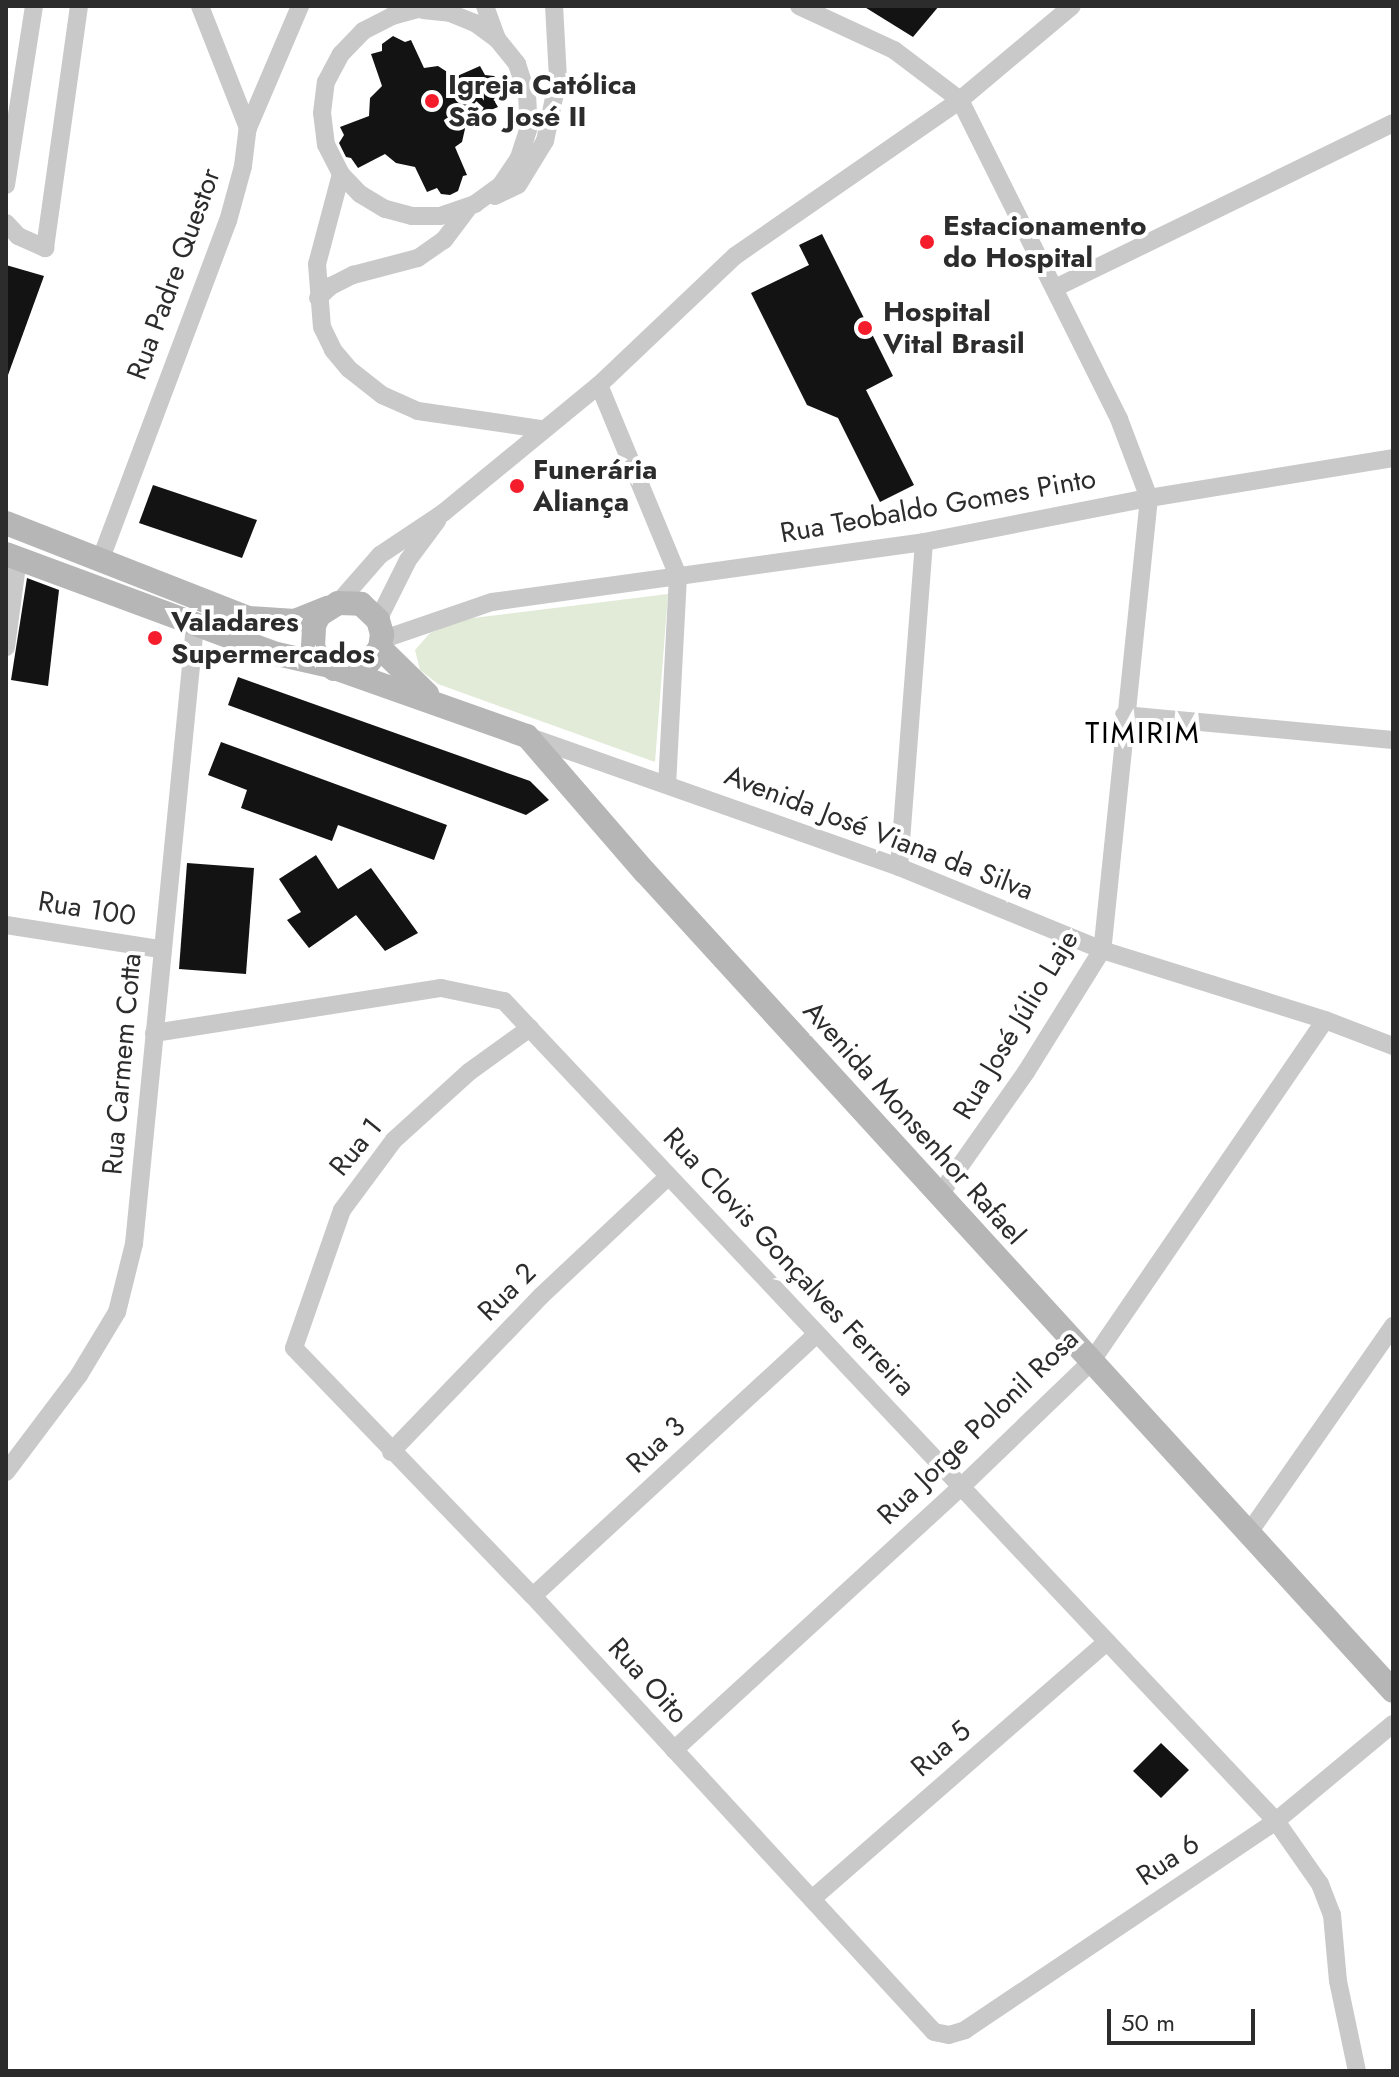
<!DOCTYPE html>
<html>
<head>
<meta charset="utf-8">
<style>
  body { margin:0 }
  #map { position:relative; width:1399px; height:2077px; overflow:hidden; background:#fff; font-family:Jost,sans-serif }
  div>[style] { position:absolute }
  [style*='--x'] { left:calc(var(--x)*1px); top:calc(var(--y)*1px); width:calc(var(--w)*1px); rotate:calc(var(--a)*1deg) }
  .green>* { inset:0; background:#e2ebd7 }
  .building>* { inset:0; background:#131313 }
  .minor>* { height:18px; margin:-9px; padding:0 9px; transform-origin:9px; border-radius:9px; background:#c9c9c9 }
  .secondary>* { height:24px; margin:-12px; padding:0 12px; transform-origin:12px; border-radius:12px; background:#b6b6b6 }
  .dots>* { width:22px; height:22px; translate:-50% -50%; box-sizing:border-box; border:4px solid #fff; border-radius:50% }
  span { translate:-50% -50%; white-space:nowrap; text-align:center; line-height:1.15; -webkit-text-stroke:8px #fff; paint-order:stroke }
  .poi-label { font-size:28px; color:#2c2c2c; font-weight:700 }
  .left { translate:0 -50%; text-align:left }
  .street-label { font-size:28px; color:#2c2c2c }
  .neighbourhood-label { font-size:30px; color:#000; letter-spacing:2px }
  .frame { position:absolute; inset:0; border:8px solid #2c2c2c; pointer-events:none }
  .scale { position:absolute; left:1107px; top:2009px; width:148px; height:36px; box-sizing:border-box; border:4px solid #2c2c2c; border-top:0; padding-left:10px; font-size:24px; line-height:28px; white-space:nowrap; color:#2c2c2c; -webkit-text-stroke:6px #fff; paint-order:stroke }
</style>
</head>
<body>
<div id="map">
  <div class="green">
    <i style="clip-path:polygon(668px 594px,655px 762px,438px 684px,420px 670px,415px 650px,430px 633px,465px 619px)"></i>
  </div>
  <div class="building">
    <i style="clip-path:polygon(863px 6px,939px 6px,913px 37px)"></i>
    <i style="clip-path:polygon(393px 36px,405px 42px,411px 40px,424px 68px,438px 66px,455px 77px,480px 66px,485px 75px,494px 76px,500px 82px,495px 102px,498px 107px,467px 120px,462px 142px,455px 147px,467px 175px,463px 176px,458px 191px,450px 195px,441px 194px,437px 188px,427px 192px,415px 167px,396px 163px,385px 154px,358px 168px,351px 158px,346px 157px,339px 143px,344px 135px,340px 127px,369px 116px,370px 98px,382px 86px,371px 54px,382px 51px,382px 44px)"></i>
    <i style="clip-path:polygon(822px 234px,893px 376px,866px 390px,914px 485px,880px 502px,838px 418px,807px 405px,751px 293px,809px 265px,799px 245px)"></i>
    <i style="clip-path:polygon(6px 265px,44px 276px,8px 375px,6px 374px)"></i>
    <i style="clip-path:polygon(153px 485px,257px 520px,242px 558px,139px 523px)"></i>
    <i style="clip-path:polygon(27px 578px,59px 590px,48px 686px,11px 680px)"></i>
    <i style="clip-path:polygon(238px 677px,530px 781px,549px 800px,526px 815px,228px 705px)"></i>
    <i style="clip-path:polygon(221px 742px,447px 825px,434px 860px,338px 825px,332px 841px,241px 808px,247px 790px,208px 775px)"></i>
    <i style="clip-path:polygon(316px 855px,338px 889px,371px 868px,418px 933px,385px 951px,356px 915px,309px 948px,287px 920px,301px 912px,279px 879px)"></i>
    <i style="clip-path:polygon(187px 863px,254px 868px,246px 974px,179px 969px)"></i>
    <i style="clip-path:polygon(1161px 1743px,1189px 1770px,1161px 1798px,1133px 1771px)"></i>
  </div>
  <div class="minor">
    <i style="--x:485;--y:6;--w:35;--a:70"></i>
    <i style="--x:799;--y:6;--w:105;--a:24.9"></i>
    <i style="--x:894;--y:50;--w:83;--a:37.1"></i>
    <i style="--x:960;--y:100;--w:356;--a:63.5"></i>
    <i style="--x:1119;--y:419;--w:85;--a:69.2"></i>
    <i style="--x:1149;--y:498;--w:454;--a:95.9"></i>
    <i style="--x:1102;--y:950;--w:144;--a:121.9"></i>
    <i style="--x:1026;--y:1072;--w:151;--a:125.1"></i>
    <i style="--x:423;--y:10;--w:27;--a:6"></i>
    <i style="--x:450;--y:13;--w:27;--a:22"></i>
    <i style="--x:475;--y:23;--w:27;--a:36"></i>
    <i style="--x:497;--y:39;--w:32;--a:51"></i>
    <i style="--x:517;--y:64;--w:32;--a:72"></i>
    <i style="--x:527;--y:94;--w:33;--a:87"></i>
    <i style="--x:529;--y:127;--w:33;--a:108"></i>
    <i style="--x:519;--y:158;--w:32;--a:124"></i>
    <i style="--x:501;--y:185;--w:32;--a:144"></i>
    <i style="--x:475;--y:204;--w:37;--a:161"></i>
    <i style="--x:440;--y:216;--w:28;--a:180"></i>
    <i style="--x:412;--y:216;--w:28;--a:-165"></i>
    <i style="--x:385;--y:209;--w:29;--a:-149"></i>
    <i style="--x:360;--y:194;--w:28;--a:-134"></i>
    <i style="--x:341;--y:174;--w:33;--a:-117"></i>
    <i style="--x:326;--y:145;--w:32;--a:-97"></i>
    <i style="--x:322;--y:113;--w:31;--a:-83"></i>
    <i style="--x:326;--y:82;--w:32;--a:-62"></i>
    <i style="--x:341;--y:54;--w:32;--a:-46"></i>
    <i style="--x:363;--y:31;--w:33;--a:-27"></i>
    <i style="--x:392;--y:16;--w:39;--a:-15"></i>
    <i style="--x:248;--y:128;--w:133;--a:-66.9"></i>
    <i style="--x:341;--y:174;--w:93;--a:104.9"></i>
    <i style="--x:317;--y:264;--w:63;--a:85.5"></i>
    <i style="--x:322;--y:327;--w:25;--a:64"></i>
    <i style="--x:333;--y:350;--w:25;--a:50"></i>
    <i style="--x:349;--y:369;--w:42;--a:38.2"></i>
    <i style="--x:382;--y:395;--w:39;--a:24"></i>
    <i style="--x:418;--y:411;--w:125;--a:8.3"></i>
    <i style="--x:6;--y:185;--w:181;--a:-81.1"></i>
    <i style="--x:495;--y:196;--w:25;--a:-26"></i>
    <i style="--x:518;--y:185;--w:52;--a:-58.5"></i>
    <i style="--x:545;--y:141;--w:63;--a:-78.2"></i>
    <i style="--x:558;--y:79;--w:73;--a:-93.1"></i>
    <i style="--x:6;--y:223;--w:18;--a:47"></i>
    <i style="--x:18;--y:236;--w:30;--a:24"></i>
    <i style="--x:45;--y:248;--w:244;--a:-82"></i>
    <i style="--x:1055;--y:288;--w:376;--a:-26"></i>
    <i style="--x:318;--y:298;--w:18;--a:-43"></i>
    <i style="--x:331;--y:286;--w:25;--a:-27"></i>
    <i style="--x:353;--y:275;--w:67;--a:-14.7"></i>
    <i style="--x:418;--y:258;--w:32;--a:-35"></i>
    <i style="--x:444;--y:240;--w:40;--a:-53"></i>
    <i style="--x:599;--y:385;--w:207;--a:67.5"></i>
    <i style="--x:678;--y:576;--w:207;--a:93"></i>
    <i style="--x:100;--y:561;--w:363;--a:-69.4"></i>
    <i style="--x:228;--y:221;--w:57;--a:-74.7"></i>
    <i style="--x:243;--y:166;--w:38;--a:-83"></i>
    <i style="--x:248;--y:128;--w:131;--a:-111.5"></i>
    <i style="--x:338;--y:603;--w:64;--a:-48.8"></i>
    <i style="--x:380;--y:555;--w:76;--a:-33.7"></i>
    <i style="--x:443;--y:513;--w:202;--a:-39.4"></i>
    <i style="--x:599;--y:385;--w:187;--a:-43.5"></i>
    <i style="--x:735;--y:256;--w:274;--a:-34.7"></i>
    <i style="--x:960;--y:100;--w:146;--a:-40"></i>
    <i style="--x:378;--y:620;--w:67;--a:-63.4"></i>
    <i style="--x:408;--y:560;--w:49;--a:-53.4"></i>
    <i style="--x:381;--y:640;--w:117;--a:-18.9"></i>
    <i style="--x:492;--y:602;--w:436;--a:-7.9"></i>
    <i style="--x:924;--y:542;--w:229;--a:-11.1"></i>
    <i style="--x:1149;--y:498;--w:247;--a:-9.3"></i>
    <i style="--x:6;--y:647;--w:90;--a:-82.3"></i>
    <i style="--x:1124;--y:715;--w:270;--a:5.3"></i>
    <i style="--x:527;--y:736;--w:394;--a:19.4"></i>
    <i style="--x:899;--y:867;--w:219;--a:22.2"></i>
    <i style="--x:1102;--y:950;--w:234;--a:17.4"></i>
    <i style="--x:1325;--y:1020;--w:73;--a:20.9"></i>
    <i style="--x:899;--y:867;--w:326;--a:-85.6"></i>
    <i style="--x:6;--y:925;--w:156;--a:8.9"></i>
    <i style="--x:530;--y:1028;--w:75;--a:144.2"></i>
    <i style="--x:469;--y:1072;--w:101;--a:137.8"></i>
    <i style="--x:394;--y:1140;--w:87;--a:126.6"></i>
    <i style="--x:342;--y:1210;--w:146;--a:109.2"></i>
    <i style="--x:294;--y:1348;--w:344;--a:46.1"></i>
    <i style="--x:533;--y:1596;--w:592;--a:47.39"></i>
    <i style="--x:934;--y:2032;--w:15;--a:11"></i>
    <i style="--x:949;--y:2035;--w:17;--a:-17"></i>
    <i style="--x:965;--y:2030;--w:375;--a:-33.9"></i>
    <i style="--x:1276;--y:1821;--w:152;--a:-39.7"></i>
    <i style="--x:154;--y:1033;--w:291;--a:-8.9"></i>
    <i style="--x:441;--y:988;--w:64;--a:11.7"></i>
    <i style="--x:504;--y:1001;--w:1126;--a:46.73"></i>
    <i style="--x:1276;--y:1821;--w:77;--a:55.1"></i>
    <i style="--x:1320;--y:1884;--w:33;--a:69"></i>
    <i style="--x:1332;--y:1915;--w:66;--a:84.8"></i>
    <i style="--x:1338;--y:1981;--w:92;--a:78.1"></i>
    <i style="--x:391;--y:1452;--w:216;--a:-46.1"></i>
    <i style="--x:541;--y:1296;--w:175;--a:-43.2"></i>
    <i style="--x:6;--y:1472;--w:121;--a:-53"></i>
    <i style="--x:79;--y:1375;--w:74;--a:-58.9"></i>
    <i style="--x:117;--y:1312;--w:70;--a:-76"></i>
    <i style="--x:134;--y:1244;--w:622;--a:-84.37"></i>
    <i style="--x:1248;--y:1534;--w:254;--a:-55.1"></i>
    <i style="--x:533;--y:1596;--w:386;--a:-42.7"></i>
    <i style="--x:674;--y:1750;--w:389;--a:-42.5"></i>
    <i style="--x:961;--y:1487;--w:180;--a:-43.9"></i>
    <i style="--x:1091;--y:1362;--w:414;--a:-55.6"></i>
    <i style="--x:812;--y:1899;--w:391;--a:-41.1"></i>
  </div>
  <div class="secondary">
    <i style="--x:6;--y:523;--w:260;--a:21.4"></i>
    <i style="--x:248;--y:618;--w:47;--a:3.7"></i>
    <i style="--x:295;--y:621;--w:35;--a:-22"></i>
    <i style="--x:6;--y:554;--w:289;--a:20.3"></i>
    <i style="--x:277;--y:654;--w:50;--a:12.7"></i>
    <i style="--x:380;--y:648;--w:23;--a:128"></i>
    <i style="--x:366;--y:666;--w:13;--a:157"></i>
    <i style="--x:354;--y:671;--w:20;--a:-174"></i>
    <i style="--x:334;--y:669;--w:20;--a:-143"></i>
    <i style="--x:318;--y:657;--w:11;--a:-117"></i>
    <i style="--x:313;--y:647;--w:22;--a:-87"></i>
    <i style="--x:314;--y:625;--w:11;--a:-63"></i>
    <i style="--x:319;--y:615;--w:22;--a:-32"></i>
    <i style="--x:338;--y:603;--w:23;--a:2"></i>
    <i style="--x:361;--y:604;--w:23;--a:43"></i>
    <i style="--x:378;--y:620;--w:15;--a:74"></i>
    <i style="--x:382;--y:634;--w:14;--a:98"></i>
    <i style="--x:380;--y:648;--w:66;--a:44.4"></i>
    <i style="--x:343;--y:671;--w:195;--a:19.5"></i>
    <i style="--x:527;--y:736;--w:180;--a:49.1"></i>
    <i style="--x:645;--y:872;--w:1109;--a:47.59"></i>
  </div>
  <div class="dots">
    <i style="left:432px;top:101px;background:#f51c2b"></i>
    <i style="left:927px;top:242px;background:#f51c2b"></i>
    <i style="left:865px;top:328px;background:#f51c2b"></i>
    <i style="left:517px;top:486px;background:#f51c2b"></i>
    <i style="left:155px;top:638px;background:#f51c2b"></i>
  </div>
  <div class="poi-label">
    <span class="left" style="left:448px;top:101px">Igreja Católica<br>São José II</span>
    <span class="left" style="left:943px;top:242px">Estacionamento<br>do Hospital</span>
    <span class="left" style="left:883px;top:328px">Hospital<br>Vital Brasil</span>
    <span class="left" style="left:533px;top:486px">Funerária<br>Aliança</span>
    <span class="left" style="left:171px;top:638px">Valadares<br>Supermercados</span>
  </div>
  <div class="street-label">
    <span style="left:174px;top:274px;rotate:-70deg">Rua Padre Questor</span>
    <span style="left:938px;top:506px;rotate:-10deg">Rua Teobaldo Gomes Pinto</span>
    <span style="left:879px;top:833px;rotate:21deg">Avenida José Viana da Silva</span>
    <span style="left:87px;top:909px;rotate:9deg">Rua 100</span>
    <span style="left:1016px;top:1025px;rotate:-59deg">Rua José Júlio Laje</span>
    <span style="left:122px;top:1064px;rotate:-85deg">Rua Carmem Cotta</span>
    <span style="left:914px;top:1123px;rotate:48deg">Avenida Monsenhor Rafael</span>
    <span style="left:356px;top:1147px;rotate:-51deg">Rua 1</span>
    <span style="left:789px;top:1262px;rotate:47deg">Rua Clovis Gonçalves Ferreira</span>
    <span style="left:507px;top:1292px;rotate:-45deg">Rua 2</span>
    <span style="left:978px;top:1427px;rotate:-44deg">Rua Jorge Polonil Rosa</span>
    <span style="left:656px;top:1445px;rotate:-43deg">Rua 3</span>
    <span style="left:648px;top:1681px;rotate:48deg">Rua Oito</span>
    <span style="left:941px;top:1749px;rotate:-41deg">Rua 5</span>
    <span style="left:1168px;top:1860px;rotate:-34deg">Rua 6</span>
  </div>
  <div class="neighbourhood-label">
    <span style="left:1143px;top:733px">TIMIRIM</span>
  </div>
  <div class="frame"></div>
  <div class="scale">50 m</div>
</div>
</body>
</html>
